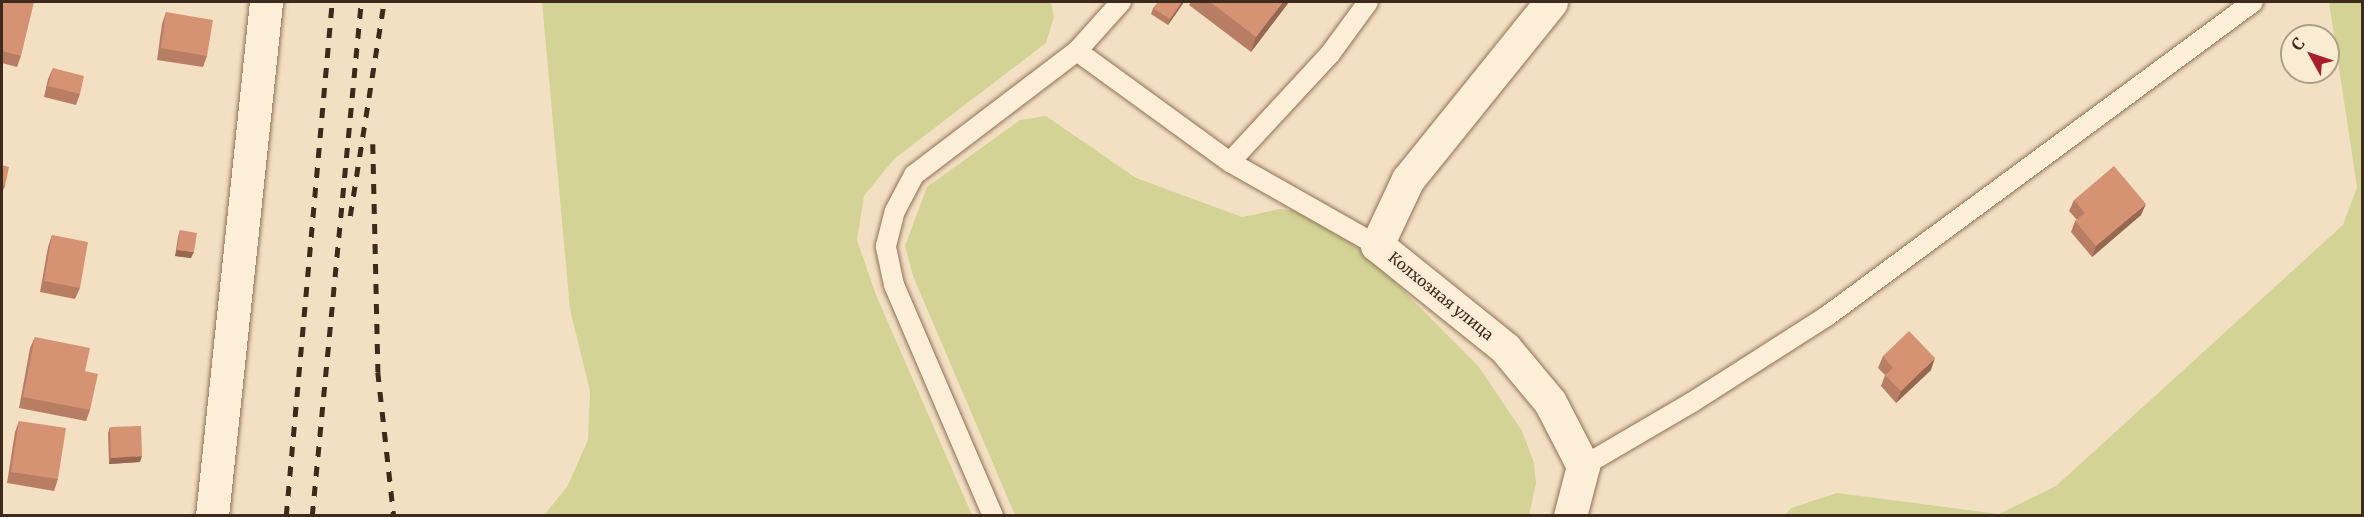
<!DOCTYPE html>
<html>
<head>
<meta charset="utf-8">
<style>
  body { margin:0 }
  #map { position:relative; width:2364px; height:517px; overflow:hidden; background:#f3e0c3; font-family:Merriweather,serif }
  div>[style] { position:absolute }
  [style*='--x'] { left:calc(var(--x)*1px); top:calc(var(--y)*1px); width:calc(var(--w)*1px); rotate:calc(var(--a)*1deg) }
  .green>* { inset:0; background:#d2d395 }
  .roads { filter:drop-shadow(0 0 2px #907057) drop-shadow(0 0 2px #907057) }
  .service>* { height:20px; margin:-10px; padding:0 10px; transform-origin:10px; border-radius:10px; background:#fdeed7 }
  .minor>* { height:33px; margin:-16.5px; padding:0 16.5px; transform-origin:16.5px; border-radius:16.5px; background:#fdeed7 }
  .rail>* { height:4.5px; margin-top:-2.25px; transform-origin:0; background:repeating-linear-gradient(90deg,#3e2a1d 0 10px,transparent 0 20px) }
  .wall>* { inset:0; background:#b87e64 }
  .shaded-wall>* { inset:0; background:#966751 }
  .building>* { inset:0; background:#d69374 }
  span { translate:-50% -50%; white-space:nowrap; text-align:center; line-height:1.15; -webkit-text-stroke:6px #faebd3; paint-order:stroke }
  .street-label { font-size:15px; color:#3e2a1d }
  .frame { position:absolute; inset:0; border:3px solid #3e2a1d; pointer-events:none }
  .north { position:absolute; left:2280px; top:24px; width:60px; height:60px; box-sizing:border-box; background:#faebd3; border:2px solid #af9e8a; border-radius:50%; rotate:310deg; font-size:16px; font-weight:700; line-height:24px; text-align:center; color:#3e2a1d }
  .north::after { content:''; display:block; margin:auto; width:21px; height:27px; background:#a71f2d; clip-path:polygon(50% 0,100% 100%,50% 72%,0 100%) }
</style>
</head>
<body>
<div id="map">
  <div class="green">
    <i style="clip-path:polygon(542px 2px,1051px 2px,1054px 17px,1046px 43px,894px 159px,864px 196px,857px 240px,876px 295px,972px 515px,544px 515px,567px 487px,588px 440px,590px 391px,570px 309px)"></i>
    <i style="clip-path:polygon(2329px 2px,2362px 2px,2362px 515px,1785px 515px,1791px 508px,1837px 493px,1999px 514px,2056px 486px,2343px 225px,2357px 187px)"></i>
    <i style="clip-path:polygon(1046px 116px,1136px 178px,1242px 217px,1280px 209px,1297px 211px,1366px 253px,1479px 367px,1522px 431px,1534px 463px,1536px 483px,1529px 515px,1015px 515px,913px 276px,905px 246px,927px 187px,1020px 120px)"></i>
  </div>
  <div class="roads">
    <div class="service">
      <i style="--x:1077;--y:51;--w:189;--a:36"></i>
      <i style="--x:1230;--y:162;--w:169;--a:29.5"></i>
      <i style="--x:1230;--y:162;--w:147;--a:-47.2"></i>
      <i style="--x:1330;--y:54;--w:64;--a:-53.8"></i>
      <i style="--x:1583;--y:466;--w:125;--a:-30.3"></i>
      <i style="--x:1691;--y:403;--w:161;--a:-32.6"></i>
      <i style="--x:1827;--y:316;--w:529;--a:-36.39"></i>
      <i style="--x:993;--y:516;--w:251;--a:-113.2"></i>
      <i style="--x:894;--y:285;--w:40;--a:-102"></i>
      <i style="--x:886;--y:246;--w:36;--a:-76"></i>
      <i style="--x:895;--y:211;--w:41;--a:-62.2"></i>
      <i style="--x:914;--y:175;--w:205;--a:-37.3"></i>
      <i style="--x:1077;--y:51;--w:66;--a:-48.1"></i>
    </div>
    <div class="minor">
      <i style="--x:1551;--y:2;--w:228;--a:128.9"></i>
      <i style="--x:1408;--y:179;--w:73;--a:115.2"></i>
      <i style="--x:1377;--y:245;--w:164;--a:38.8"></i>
      <i style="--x:1505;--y:348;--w:70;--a:50.2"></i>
      <i style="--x:1550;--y:402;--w:72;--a:62.7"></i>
      <i style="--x:1583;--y:466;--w:52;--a:104.6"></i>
      <i style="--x:212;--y:516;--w:517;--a:-84"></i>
    </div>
  </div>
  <div class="rail">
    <i style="--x:373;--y:144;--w:228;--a:88.7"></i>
    <i style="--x:378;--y:372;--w:145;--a:83.7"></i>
    <i style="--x:350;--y:216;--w:217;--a:-81"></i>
    <i style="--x:286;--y:516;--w:516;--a:-84.89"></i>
    <i style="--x:312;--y:516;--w:516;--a:-84.55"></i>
  </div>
  <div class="wall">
    <i style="clip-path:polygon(2px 2px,21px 56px,17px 67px,2px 63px)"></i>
    <i style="clip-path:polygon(1184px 2px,1168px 25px,1151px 14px,1153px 8px)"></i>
    <i style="clip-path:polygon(1191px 2px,1289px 2px,1251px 52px,1189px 5px)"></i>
    <i style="clip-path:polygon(166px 12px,207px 56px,203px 67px,157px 60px,162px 24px)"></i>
    <i style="clip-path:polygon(53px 68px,80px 94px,76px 105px,44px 97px,48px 79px)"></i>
    <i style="clip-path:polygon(2px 165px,5px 186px,2px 192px)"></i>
    <i style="clip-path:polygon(2074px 200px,2141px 215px,2092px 257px,2071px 232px,2075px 221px,2077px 220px,2069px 211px)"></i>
    <i style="clip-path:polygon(180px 230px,191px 258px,175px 256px,178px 237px)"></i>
    <i style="clip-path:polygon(52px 235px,80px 288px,75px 299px,40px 292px,48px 247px)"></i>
    <i style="clip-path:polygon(35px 337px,85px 371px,90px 410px,86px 421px,19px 408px,30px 348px)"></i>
    <i style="clip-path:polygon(1883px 356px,1931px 370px,1896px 403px,1881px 386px,1885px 375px,1878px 368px)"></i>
    <i style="clip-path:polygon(19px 421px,58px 479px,54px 491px,7px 483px,15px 432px)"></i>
    <i style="clip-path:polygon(110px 427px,140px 462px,109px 464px,108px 433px)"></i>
  </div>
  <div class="shaded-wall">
    <i style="clip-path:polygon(1182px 2px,1184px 2px,1168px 25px,1170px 19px)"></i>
    <i style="clip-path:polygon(1283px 2px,1289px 2px,1251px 52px,1256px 37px)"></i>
    <i style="clip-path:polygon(2146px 204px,2141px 215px,2092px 257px,2096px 246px)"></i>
    <i style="clip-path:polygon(177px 250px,194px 252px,191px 258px,175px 256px)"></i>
    <i style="clip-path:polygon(1935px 358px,1931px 370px,1896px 403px,1901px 391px)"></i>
    <i style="clip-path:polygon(142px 456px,140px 462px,109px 464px,111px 458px)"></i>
  </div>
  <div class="building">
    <i style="clip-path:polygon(2px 2px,34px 2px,21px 56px,2px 51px)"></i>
    <i style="clip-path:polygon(1158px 2px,1182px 2px,1170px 19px,1153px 8px)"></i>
    <i style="clip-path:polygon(1210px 2px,1283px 2px,1256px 37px)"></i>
    <i style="clip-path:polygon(166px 12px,213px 20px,207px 56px,161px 48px)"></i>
    <i style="clip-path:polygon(53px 68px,84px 76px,80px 94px,48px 86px)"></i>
    <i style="clip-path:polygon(2px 165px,9px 167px,5px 186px,2px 185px)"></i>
    <i style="clip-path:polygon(2114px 166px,2146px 204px,2096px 246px,2075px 221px,2085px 213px,2074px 200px)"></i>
    <i style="clip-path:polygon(180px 230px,197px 233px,194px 252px,177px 250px)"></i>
    <i style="clip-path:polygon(52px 235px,88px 242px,80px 288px,44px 281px)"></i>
    <i style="clip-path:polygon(1909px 331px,1935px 358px,1901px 391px,1885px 375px,1893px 368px,1883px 356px)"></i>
    <i style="clip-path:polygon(35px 337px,90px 348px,85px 371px,98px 374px,90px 410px,23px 397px)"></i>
    <i style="clip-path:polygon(19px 421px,66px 428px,58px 479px,11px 472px)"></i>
    <i style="clip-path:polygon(141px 426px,142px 456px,111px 458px,110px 427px)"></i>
  </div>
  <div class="street-label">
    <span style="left:1441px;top:296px;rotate:39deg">Колхозная улица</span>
  </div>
  <div class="frame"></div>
  <div class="north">С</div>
</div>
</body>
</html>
